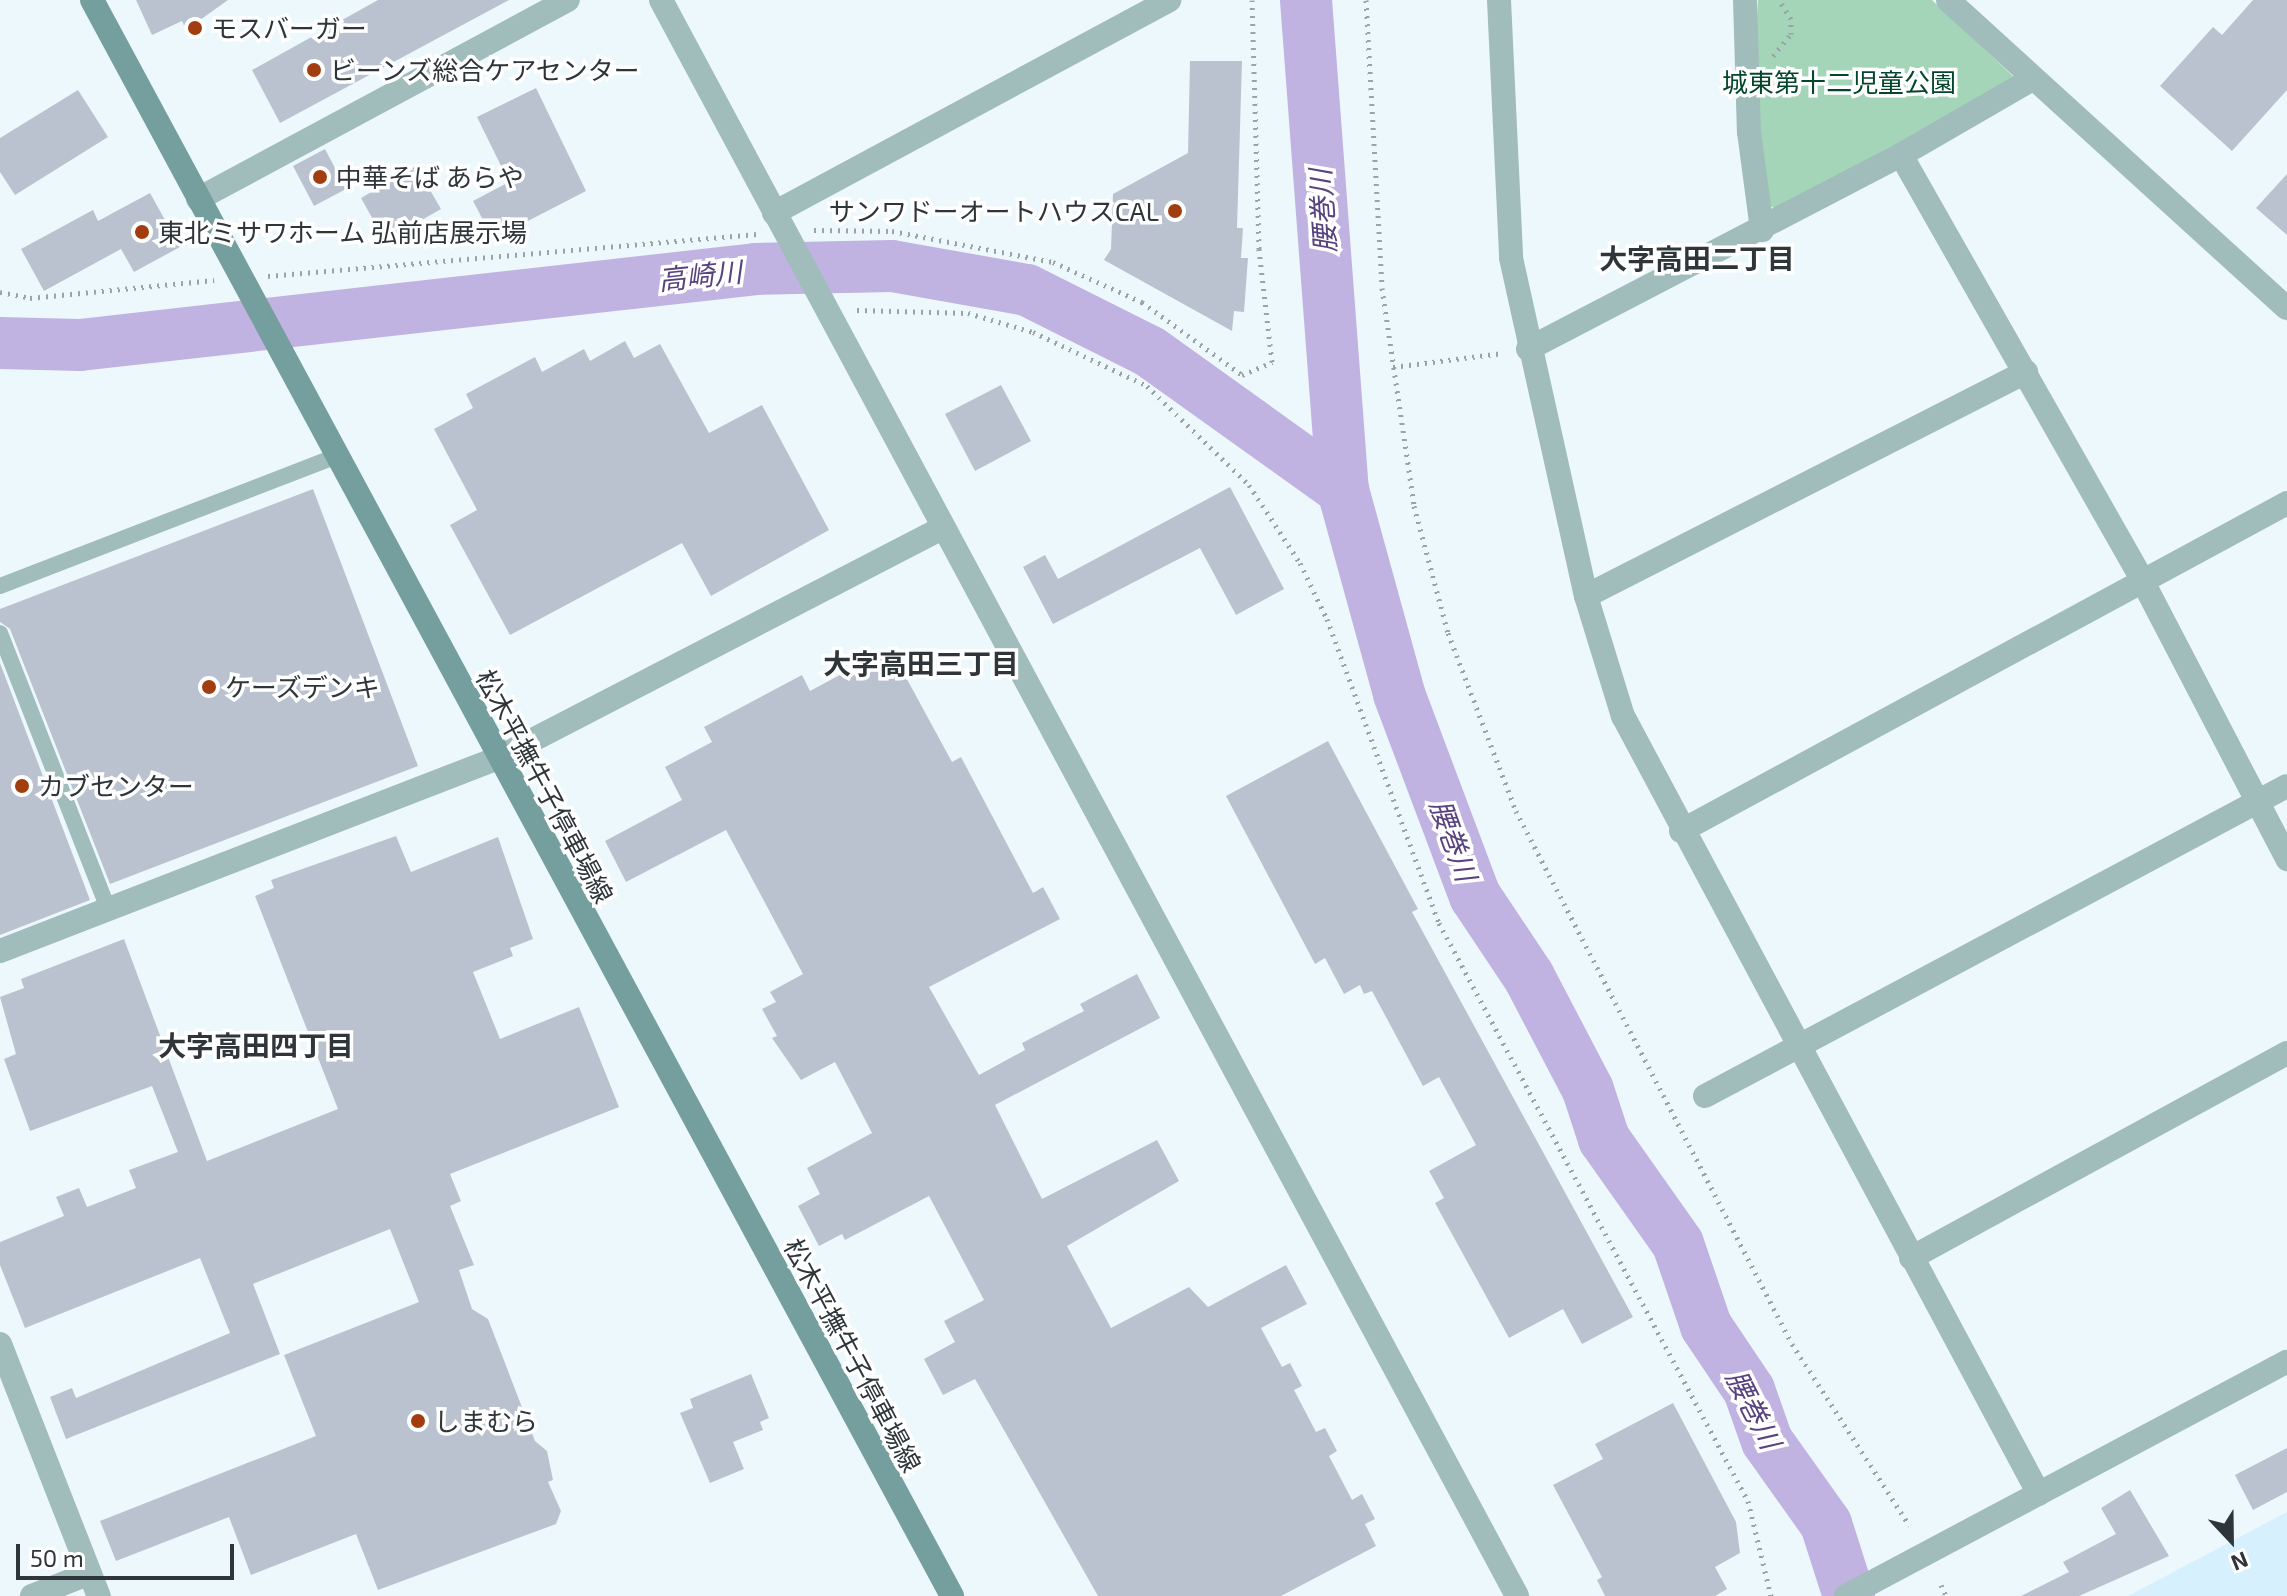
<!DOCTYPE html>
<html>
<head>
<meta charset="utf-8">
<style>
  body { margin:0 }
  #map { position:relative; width:2287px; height:1596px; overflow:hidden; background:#edf8fd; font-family:"Exo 2","Noto Sans JP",sans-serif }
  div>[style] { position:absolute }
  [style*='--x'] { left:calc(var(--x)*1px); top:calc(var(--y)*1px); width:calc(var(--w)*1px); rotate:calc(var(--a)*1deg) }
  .built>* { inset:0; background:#d6f0fd }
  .green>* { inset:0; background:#a4d5b9 }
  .river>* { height:52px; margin:-26px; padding:0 26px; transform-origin:26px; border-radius:26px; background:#c0b3e2 }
  .building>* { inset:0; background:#bac2d0 }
  .path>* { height:5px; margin-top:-2.5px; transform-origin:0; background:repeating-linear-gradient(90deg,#9aa3a8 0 2px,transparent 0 8px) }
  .service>* { height:16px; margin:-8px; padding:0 8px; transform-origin:8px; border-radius:8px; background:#a0bcbb }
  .minor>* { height:24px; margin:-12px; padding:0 12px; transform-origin:12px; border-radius:12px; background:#a0bcbb }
  .tertiary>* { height:24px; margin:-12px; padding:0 12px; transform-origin:12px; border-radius:12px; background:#a0bcbb }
  .secondary>* { height:24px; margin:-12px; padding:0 12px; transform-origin:12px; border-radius:12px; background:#759f9e }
  .dots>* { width:22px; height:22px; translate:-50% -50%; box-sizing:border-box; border:4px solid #fff; border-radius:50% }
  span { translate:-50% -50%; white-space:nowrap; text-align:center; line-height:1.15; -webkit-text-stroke:7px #fff; paint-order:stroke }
  .poi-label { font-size:26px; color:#2f363a }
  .left { translate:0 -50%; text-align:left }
  .right { translate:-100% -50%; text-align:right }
  .park-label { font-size:26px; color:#02462b }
  .street-label { font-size:26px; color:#2f363a }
  .water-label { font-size:28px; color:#57437f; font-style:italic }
  .neighbourhood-label { font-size:28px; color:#2f363a; font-weight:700 }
  .north { position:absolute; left:2191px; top:1500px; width:80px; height:80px; -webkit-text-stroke:6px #fff; paint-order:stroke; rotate:158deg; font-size:22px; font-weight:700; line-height:32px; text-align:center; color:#2f363a }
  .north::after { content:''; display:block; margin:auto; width:28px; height:36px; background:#2f363a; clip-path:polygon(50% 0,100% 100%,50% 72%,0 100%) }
  .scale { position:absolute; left:16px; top:1544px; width:218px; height:36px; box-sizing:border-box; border:4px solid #2f363a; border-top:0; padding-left:10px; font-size:24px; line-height:28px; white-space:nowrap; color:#2f363a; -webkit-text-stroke:6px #fff; paint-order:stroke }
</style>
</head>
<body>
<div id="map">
  <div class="built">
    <i style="clip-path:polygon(2287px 1512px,2287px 1596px,2128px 1596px)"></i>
  </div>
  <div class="green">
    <i style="clip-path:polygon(1758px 0,1932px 0,2016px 79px,1777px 209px,1764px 204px,1755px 57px)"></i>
  </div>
  <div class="river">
    <i style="--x:1306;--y:0;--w:491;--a:85.7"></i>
    <i style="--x:1343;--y:490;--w:212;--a:74.6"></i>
    <i style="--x:1399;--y:694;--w:216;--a:69.4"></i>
    <i style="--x:1475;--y:896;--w:97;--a:56.3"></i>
    <i style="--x:1529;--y:977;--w:127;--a:62.4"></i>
    <i style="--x:1588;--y:1090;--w:52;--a:71.9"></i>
    <i style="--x:1604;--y:1139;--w:128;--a:54.8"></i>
    <i style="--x:1678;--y:1244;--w:87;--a:71.1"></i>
    <i style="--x:1706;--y:1326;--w:77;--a:56.1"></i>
    <i style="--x:1749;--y:1390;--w:54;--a:70.6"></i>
    <i style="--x:1767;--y:1441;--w:102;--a:54.6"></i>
    <i style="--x:1826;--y:1524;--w:76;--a:72.3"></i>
    <i style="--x:0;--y:343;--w:80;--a:1.4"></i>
    <i style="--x:80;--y:345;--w:680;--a:-6.41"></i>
    <i style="--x:756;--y:269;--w:136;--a:-1.3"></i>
    <i style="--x:892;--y:266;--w:137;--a:10.1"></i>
    <i style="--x:1027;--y:290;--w:136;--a:26.6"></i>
    <i style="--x:1149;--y:351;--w:239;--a:35.6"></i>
  </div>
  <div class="building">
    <i style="clip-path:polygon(136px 0,228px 0,186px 30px,182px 21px,152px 35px)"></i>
    <i style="clip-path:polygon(378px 0,509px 0,280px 123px,252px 70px)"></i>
    <i style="clip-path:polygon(2253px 0,2287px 0,2287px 90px,2232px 151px,2160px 86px,2213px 27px,2222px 35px)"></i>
    <i style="clip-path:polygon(1190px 61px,1242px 61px,1237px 228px,1243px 228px,1241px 258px,1248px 258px,1244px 312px,1234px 311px,1232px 331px,1104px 260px,1111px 249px,1113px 194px,1188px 153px)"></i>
    <i style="clip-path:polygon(536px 88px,586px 191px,493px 239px,473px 201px,509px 182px,477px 117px)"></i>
    <i style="clip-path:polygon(78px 90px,108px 137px,15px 195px,0 172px,0 138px)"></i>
    <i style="clip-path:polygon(325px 149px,346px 189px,314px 206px,293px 166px)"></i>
    <i style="clip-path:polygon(416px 166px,441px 209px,385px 241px,361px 198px)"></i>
    <i style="clip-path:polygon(2287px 174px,2287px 235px,2256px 208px)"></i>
    <i style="clip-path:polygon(150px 193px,180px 247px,134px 272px,121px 249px,44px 291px,21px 249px,93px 210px,98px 221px)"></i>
    <i style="clip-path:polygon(625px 341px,634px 358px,660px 344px,709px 433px,762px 405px,829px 530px,711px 596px,682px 543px,510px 635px,450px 525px,477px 510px,434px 429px,473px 408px,466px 394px,535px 357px,542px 372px,584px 349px,590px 361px)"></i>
    <i style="clip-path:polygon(1001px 385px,1031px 441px,975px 471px,945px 414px)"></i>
    <i style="clip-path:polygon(1230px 487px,1284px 589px,1236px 615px,1200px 548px,1053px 624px,1023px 567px,1045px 555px,1058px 579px)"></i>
    <i style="clip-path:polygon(313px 489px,418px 766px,110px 884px,10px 629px,0 622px,0 609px)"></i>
    <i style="clip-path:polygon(890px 648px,952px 762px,961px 757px,1033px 893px,1043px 887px,1060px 919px,929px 987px,979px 1075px,1025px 1050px,1022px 1043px,1084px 1011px,1080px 1004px,1137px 974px,1160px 1018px,995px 1105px,1042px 1199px,1157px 1140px,1179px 1181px,1067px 1246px,1111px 1328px,1189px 1287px,1208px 1307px,1286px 1265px,1307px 1304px,1261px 1328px,1282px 1367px,1290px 1363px,1302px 1386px,1294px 1390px,1316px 1432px,1325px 1428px,1337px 1451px,1329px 1456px,1352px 1500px,1362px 1494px,1375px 1519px,1365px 1524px,1376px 1546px,1281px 1596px,1098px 1596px,975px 1379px,943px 1395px,924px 1359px,955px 1342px,944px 1321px,984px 1300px,929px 1196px,845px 1240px,842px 1234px,819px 1246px,798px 1206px,820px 1194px,807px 1168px,872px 1133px,835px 1062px,801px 1080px,772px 1038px,777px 1036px,762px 1009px,776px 1002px,770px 992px,803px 974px,726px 830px,626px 882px,605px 841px,682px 800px,665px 767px,712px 742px,704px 727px,802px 675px,810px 691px)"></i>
    <i style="clip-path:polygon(0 663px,90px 900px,0 935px)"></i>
    <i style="clip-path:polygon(1328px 741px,1418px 909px,1412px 912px,1633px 1317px,1582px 1344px,1563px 1309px,1509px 1338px,1435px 1203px,1444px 1198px,1429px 1171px,1476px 1145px,1439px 1077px,1423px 1086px,1372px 991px,1364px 994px,1360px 985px,1344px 994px,1325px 958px,1315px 964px,1226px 796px)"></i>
    <i style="clip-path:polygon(396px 836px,411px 872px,498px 837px,533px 939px,510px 948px,513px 956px,473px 972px,500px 1039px,579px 1007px,619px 1107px,450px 1174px,461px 1201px,450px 1206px,474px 1265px,459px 1270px,472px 1309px,488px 1319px,535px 1441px,547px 1451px,553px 1480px,548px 1482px,561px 1511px,556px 1524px,378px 1590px,356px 1534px,251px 1575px,229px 1517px,116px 1561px,100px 1521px,316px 1436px,284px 1355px,419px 1302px,390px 1229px,253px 1284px,280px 1354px,66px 1439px,50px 1397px,72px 1388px,76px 1398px,230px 1333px,200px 1258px,25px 1328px,0 1265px,0 1242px,64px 1216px,56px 1197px,79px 1188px,87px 1207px,136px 1188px,129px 1170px,178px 1152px,152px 1086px,30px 1131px,4px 1059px,16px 1054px,0 997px,24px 988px,21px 979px,124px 939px,207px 1161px,338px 1109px,255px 896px,274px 888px,271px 880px)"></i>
    <i style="clip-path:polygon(751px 1374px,769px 1418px,760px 1422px,763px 1430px,733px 1442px,744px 1469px,710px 1483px,680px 1413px,693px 1408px,690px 1399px)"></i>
    <i style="clip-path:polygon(1673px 1403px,1736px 1522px,1740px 1553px,1715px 1567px,1727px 1589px,1715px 1596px,1605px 1596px,1597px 1580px,1602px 1577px,1553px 1485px,1603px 1459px,1595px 1444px)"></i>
    <i style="clip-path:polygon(2287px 1448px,2287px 1492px,2253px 1510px,2235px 1475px)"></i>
    <i style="clip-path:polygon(2130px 1490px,2169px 1556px,2079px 1596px,2021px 1596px,2069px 1572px,2063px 1562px,2116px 1534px,2101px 1508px)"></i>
  </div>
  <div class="path">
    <i style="--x:1366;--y:0;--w:288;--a:86.8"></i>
    <i style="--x:1382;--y:288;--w:220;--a:81.6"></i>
    <i style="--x:1414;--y:506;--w:131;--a:75"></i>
    <i style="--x:1448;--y:633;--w:191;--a:69.1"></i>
    <i style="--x:1516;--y:811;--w:600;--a:62.62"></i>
    <i style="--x:1792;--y:1344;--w:216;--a:57.1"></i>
    <i style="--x:1773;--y:56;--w:28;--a:-51"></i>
    <i style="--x:1791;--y:34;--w:15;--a:-90"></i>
    <i style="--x:1791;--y:19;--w:22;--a:-122"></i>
    <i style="--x:814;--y:230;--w:78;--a:0.7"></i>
    <i style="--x:892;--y:231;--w:164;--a:10.9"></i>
    <i style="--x:1053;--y:262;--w:98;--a:24.2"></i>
    <i style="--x:1142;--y:302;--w:124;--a:36.1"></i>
    <i style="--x:1242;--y:375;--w:33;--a:-23"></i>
    <i style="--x:1272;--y:362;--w:114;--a:-96.6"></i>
    <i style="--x:1259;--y:249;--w:249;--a:-91.6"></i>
    <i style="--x:268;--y:276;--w:494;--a:-4.9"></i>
    <i style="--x:0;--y:292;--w:31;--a:11"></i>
    <i style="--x:30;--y:298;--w:185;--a:-5.6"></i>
    <i style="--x:857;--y:310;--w:111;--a:1.5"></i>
    <i style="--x:968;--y:313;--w:68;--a:16.3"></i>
    <i style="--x:1033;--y:332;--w:126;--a:25.3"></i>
    <i style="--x:1147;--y:386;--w:142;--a:44.1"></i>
    <i style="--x:1249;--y:485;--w:93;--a:56.8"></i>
    <i style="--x:1300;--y:563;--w:62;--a:64.3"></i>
    <i style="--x:1327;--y:619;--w:324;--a:69.8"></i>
    <i style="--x:1439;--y:923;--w:655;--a:61.87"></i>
    <i style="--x:1748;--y:1501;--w:98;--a:76.4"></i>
    <i style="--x:1393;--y:367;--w:111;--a:-7.3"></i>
    <i style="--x:1941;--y:1585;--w:12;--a:66"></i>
  </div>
  <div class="service">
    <i style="--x:0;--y:586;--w:361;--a:-21.1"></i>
    <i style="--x:0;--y:633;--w:296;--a:68.6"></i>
  </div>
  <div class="minor">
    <i style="--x:1499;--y:0;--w:258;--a:87.3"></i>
    <i style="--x:1511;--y:258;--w:346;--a:77.5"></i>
    <i style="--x:1586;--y:596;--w:126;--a:72.9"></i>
    <i style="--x:1623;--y:716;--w:882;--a:61.87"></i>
    <i style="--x:1745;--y:0;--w:132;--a:88.3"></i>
    <i style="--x:1749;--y:132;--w:99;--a:82.4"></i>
    <i style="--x:1948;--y:0;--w:458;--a:42.3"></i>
    <i style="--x:1901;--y:155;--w:486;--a:60.4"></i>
    <i style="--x:2141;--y:578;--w:317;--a:62.5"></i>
    <i style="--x:774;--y:213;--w:449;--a:-28.3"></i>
    <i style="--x:1528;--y:349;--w:420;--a:-27.5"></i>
    <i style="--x:1901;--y:155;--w:150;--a:-30"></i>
    <i style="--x:1586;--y:596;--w:494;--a:-27"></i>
    <i style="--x:1681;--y:831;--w:689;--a:-28.42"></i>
    <i style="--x:0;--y:951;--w:534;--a:-21.18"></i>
    <i style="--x:1705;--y:1096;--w:659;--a:-28.04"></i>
    <i style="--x:1911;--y:1258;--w:428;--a:-28.6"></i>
    <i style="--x:0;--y:1344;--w:271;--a:68.6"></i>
    <i style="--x:32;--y:1596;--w:62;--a:-21.6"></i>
  </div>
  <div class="tertiary">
    <i style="--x:661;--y:0;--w:1811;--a:61.79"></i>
    <i style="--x:198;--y:199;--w:420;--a:-28.3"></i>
    <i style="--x:498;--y:758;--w:500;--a:-27.38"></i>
    <i style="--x:1846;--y:1596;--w:499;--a:-28"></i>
  </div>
  <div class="secondary">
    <i style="--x:92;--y:0;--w:1813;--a:61.68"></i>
  </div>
  <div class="dots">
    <i style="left:195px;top:28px;background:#a23d0f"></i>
    <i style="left:314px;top:70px;background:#a23d0f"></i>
    <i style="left:320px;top:177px;background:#a23d0f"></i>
    <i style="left:1175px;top:211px;background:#a23d0f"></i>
    <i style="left:142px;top:232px;background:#a23d0f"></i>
    <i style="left:209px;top:687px;background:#a23d0f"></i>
    <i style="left:22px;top:786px;background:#a23d0f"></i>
    <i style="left:418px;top:1421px;background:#a23d0f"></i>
  </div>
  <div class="poi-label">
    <span class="left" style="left:211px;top:28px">モスバーガー</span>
    <span class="left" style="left:330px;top:70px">ビーンズ総合ケアセンター</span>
    <span class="left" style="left:336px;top:177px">中華そば あらや</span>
    <span class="right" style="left:1159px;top:211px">サンワドーオートハウスCAL</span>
    <span class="left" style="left:158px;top:232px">東北ミサワホーム 弘前店展示場</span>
    <span class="left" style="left:225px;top:687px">ケーズデンキ</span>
    <span class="left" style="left:38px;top:786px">カブセンター</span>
    <span class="left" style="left:434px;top:1421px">しまむら</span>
  </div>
  <div class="park-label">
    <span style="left:1839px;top:82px">城東第十二児童公園</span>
  </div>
  <div class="street-label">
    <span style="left:545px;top:786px;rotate:62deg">松木平撫牛子停車場線</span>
    <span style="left:853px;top:1355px;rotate:62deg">松木平撫牛子停車場線</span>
  </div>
  <div class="water-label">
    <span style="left:1322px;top:211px;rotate:-94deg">腰巻川</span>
    <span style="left:700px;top:275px;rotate:-6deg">高崎川</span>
    <span style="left:1454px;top:840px;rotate:70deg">腰巻川</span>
    <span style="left:1754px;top:1409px;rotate:63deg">腰巻川</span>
  </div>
  <div class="neighbourhood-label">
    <span style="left:1697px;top:258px">大字高田二丁目</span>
    <span style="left:921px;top:663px">大字高田三丁目</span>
    <span style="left:256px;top:1045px">大字高田四丁目</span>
  </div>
  <div class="north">N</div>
  <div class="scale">50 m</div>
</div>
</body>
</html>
